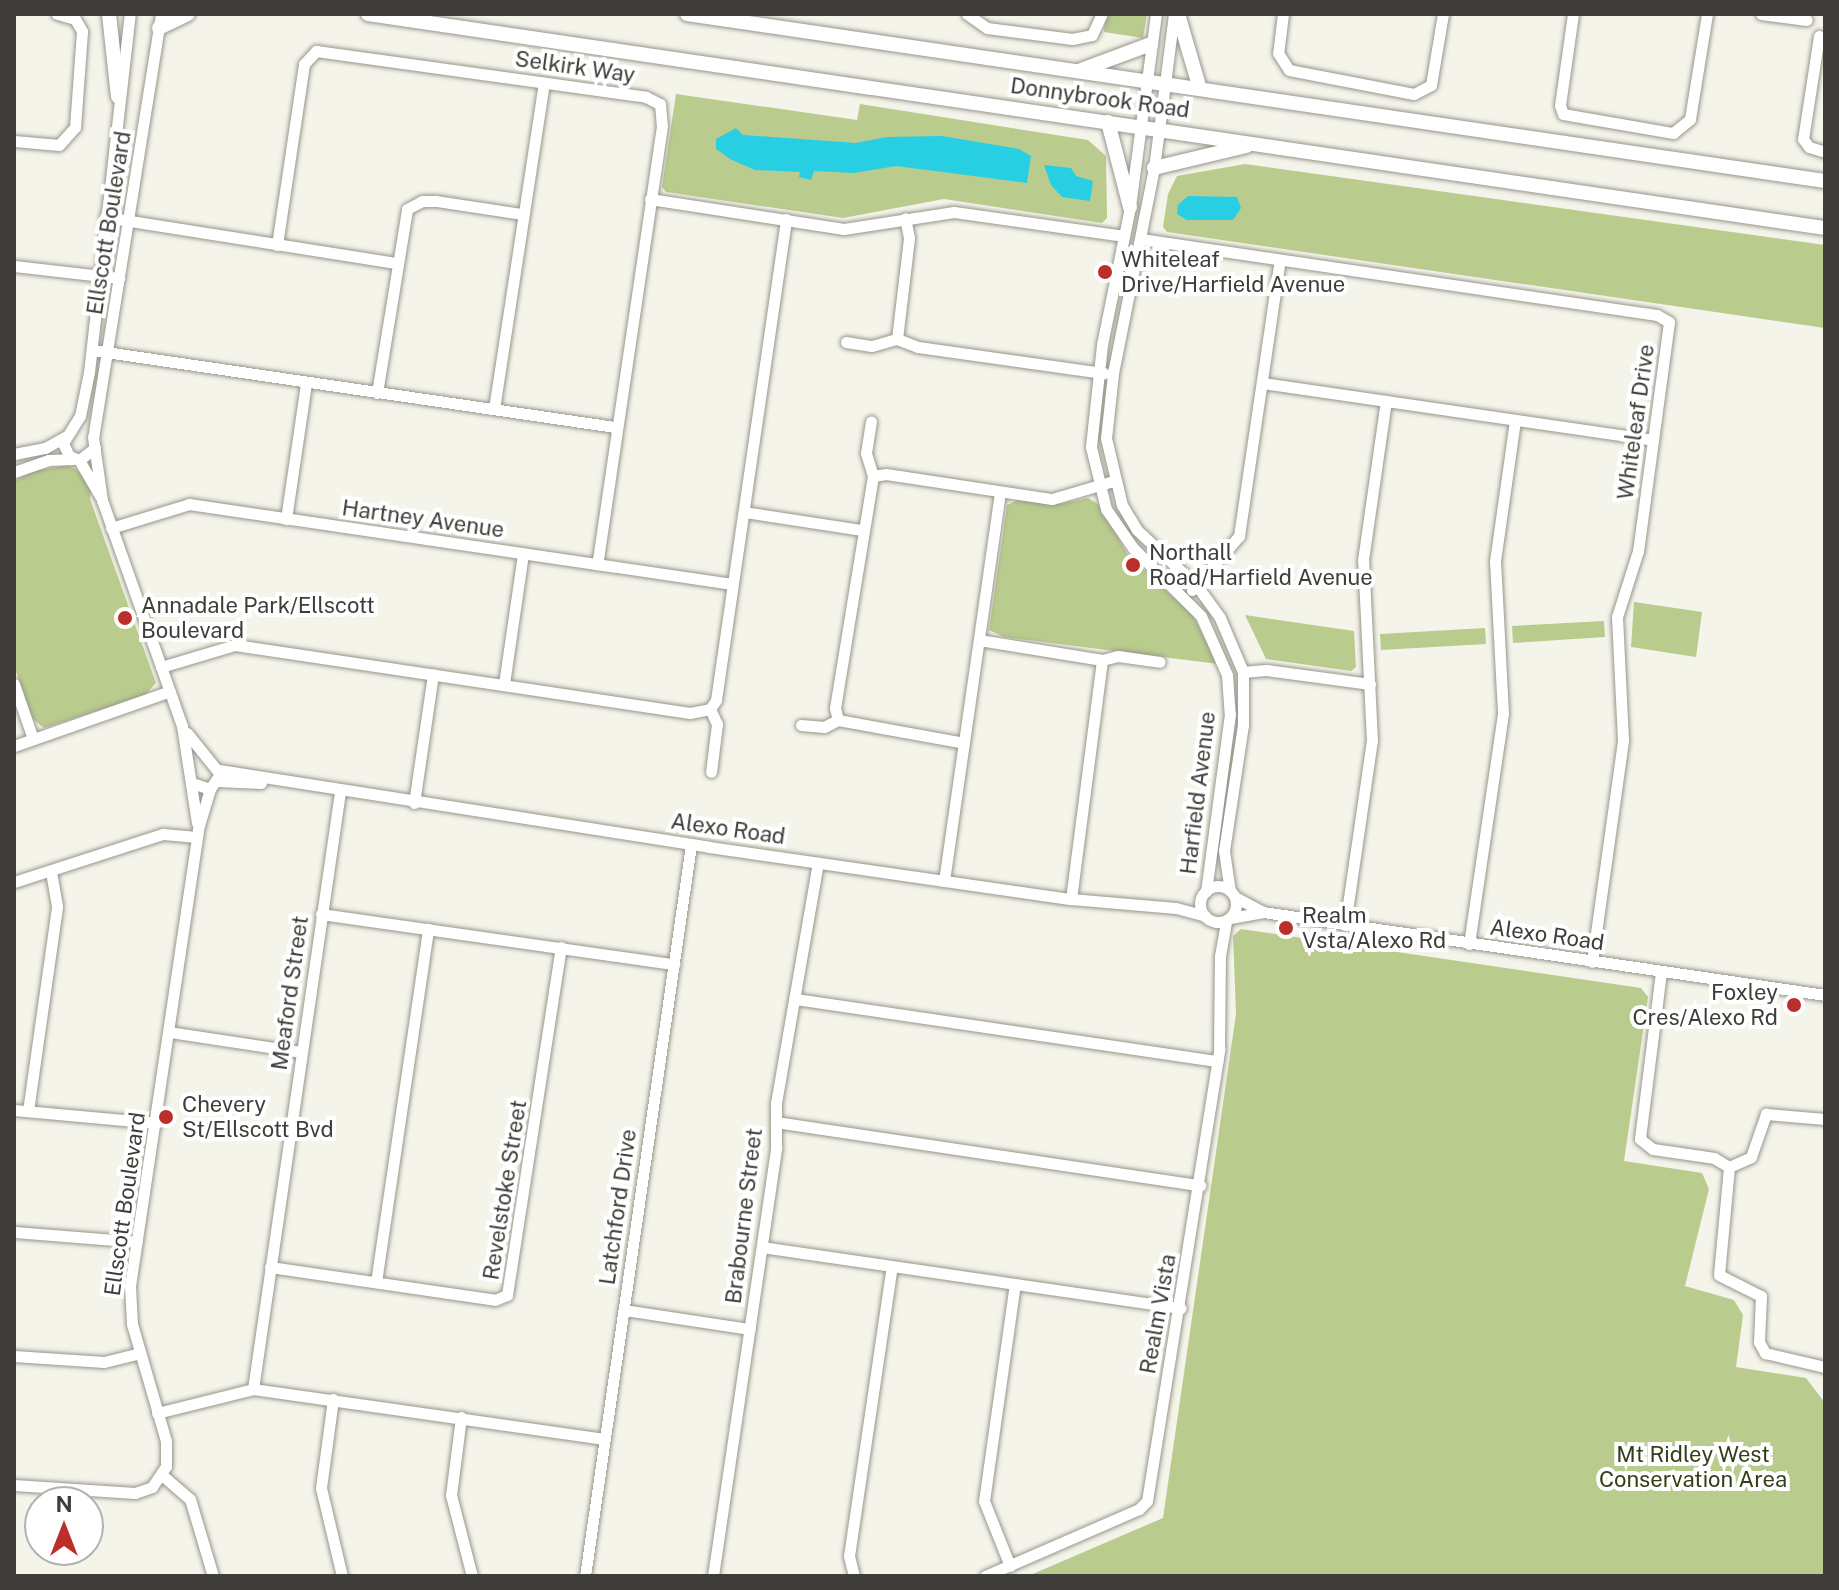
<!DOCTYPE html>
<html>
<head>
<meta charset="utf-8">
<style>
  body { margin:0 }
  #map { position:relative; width:1839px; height:1590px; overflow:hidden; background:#f5f4ea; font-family:"Public Sans",sans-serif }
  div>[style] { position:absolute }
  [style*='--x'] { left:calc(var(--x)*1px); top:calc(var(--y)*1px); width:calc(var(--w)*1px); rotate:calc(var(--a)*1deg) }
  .green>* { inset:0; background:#b9cb8d }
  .water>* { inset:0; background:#28cfe2 }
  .roads { filter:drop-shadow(0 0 2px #97958d) drop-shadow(0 0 2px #97958d) }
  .minor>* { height:11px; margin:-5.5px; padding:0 5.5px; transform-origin:5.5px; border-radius:5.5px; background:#fff }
  .minor>.ring { margin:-5.5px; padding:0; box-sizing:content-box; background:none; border:11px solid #fff; border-radius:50% }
  .major>* { height:14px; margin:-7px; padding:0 7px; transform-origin:7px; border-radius:7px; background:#fff }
  .dots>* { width:22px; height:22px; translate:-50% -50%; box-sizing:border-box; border:4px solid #fff; border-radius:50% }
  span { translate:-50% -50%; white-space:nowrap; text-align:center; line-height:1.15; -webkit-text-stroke:8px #fff; paint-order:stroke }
  .street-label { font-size:22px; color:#3e3d39 }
  .poi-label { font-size:22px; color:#3e3d39 }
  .left { translate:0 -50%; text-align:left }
  .right { translate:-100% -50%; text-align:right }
  .park-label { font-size:22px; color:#343e16 }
  .frame { position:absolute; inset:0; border:16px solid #3e3d39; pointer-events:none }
  .north { position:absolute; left:24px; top:1486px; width:80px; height:80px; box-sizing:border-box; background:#fff; border:2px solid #b2b1b0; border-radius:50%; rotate:0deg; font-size:22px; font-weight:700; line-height:32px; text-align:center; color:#3e3d39 }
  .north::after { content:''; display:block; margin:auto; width:28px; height:36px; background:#bc2e29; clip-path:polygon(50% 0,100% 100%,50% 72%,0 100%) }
</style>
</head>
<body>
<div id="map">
  <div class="green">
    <i style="clip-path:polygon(1106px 14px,1147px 14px,1143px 38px,1104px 32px)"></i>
    <i style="clip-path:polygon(676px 94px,857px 120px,860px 104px,1088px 140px,1106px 156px,1107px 218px,1102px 223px,944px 199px,843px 218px,666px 192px,662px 187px)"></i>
    <i style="clip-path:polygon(1245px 164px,1825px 245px,1825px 328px,1167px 232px,1163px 227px,1168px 194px,1177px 176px)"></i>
    <i style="clip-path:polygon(68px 465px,83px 474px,91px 491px,90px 499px,156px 683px,145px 695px,44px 728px,32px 718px,14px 666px,14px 481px,34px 471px)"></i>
    <i style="clip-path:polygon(1088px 498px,1098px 504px,1128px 555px,1193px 616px,1218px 664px,1004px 637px,989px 630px,1007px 505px,1018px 500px,1060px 504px)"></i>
    <i style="clip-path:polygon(1634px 602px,1702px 612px,1696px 657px,1631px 647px)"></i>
    <i style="clip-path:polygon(1245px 615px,1354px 631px,1356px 667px,1351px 671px,1266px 659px)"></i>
    <i style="clip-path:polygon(1604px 621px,1605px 637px,1513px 643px,1512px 626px)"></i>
    <i style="clip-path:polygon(1485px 628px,1486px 644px,1381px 650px,1380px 634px)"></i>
    <i style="clip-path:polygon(1241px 929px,1641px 988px,1648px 997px,1624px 1161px,1702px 1173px,1709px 1189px,1685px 1286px,1734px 1300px,1743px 1315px,1736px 1367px,1806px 1378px,1825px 1403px,1825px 1576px,1028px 1576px,1163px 1518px,1236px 1014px,1233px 936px)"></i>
  </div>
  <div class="water">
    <i style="clip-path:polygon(736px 128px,743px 135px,856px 143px,887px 137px,942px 136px,1019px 149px,1031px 156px,1027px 183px,896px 166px,854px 173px,814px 171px,811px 180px,799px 177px,800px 172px,755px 170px,730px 159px,716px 149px,716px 139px)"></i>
    <i style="clip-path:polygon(1044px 165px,1071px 168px,1076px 176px,1093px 181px,1090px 201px,1062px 197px,1051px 185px)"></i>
    <i style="clip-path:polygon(1188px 196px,1237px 197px,1241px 208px,1233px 220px,1187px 220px,1177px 214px,1178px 205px)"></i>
  </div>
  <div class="roads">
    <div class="minor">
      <i style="--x:161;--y:14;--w:428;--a:99.1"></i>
      <i style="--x:93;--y:437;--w:64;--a:81.9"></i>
      <i style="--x:102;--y:500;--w:240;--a:70.5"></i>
      <i style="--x:182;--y:726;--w:98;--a:81.2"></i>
      <i style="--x:967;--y:14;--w:24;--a:35"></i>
      <i style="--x:987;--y:28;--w:86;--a:7.4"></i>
      <i style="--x:1072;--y:39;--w:20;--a:-11"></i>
      <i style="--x:1092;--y:35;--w:23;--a:-65"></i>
      <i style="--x:1156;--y:14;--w:195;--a:97.7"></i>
      <i style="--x:1130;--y:207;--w:141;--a:101.5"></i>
      <i style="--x:1102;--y:345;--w:103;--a:96.2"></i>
      <i style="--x:1091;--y:447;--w:64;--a:76.4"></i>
      <i style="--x:1106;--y:509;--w:47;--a:55.3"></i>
      <i style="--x:1133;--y:548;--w:96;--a:45"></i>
      <i style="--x:1201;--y:616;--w:64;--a:66.2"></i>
      <i style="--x:1227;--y:675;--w:39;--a:86"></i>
      <i style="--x:1230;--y:714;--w:179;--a:97.7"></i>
      <i style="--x:1174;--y:14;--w:155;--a:97.4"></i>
      <i style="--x:1154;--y:168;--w:210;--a:101.3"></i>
      <i style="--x:1113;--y:374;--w:64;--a:96.2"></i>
      <i style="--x:1106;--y:438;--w:69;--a:76.6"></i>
      <i style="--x:1122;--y:505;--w:29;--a:59"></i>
      <i style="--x:1137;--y:530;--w:82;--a:43"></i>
      <i style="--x:1197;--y:586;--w:39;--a:54"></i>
      <i style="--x:1220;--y:618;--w:59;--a:66.9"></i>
      <i style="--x:1243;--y:672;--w:53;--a:90"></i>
      <i style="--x:1243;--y:725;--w:127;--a:98.6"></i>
      <i style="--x:1224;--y:851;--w:40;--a:81.5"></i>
      <i style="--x:1283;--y:14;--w:39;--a:97"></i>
      <i style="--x:1278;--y:53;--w:20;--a:57"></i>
      <i style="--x:1289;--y:70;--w:127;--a:10.9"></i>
      <i style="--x:1414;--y:94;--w:19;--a:-28"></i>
      <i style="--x:1431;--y:85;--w:72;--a:-80.4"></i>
      <i style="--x:1573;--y:14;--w:92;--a:98.1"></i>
      <i style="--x:1560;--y:105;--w:9;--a:72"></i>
      <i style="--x:1563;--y:114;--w:112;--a:9.8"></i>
      <i style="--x:1673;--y:133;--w:22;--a:-39"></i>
      <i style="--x:1690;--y:119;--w:106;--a:-80.8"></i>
      <i style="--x:1761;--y:14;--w:46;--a:7.4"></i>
      <i style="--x:1819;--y:36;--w:104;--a:98.8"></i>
      <i style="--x:1803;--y:139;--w:10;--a:53"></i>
      <i style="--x:1809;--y:147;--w:17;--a:17"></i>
      <i style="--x:14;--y:141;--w:45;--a:5.1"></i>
      <i style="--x:59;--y:145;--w:24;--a:-48"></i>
      <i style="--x:75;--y:127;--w:96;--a:-85.8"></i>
      <i style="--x:82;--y:31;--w:14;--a:-120"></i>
      <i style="--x:75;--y:19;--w:19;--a:-164"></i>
      <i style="--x:650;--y:199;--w:196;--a:8.8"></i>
      <i style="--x:844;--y:229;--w:111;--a:-8.8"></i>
      <i style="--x:954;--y:212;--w:172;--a:8"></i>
      <i style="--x:105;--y:217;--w:296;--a:9"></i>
      <i style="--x:1141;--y:239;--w:522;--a:8.38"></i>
      <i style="--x:1657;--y:315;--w:14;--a:30"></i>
      <i style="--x:1669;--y:322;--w:231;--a:97.7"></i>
      <i style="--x:1638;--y:551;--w:69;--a:107.7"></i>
      <i style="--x:1617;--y:617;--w:124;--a:87.2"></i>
      <i style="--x:1623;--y:741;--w:223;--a:98"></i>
      <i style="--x:277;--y:245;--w:183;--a:-81.5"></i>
      <i style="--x:304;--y:64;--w:18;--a:-47"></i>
      <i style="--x:316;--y:51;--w:333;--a:7.9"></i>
      <i style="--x:646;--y:97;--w:16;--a:27"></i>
      <i style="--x:660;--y:104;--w:22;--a:85"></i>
      <i style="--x:662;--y:126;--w:443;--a:98.4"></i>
      <i style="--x:14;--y:266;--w:106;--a:6.5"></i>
      <i style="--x:897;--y:339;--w:102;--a:-83.2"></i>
      <i style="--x:909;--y:238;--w:20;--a:-101"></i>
      <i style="--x:846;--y:342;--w:26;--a:9"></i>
      <i style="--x:872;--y:346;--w:26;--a:-16"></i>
      <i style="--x:897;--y:339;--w:22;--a:21"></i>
      <i style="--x:918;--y:347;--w:188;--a:8"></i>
      <i style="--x:92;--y:350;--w:529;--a:8.38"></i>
      <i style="--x:1263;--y:383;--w:394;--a:8.3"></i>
      <i style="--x:377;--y:393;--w:186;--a:-80.7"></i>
      <i style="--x:407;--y:209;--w:17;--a:-28"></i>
      <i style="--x:422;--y:201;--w:14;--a:0"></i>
      <i style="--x:436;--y:201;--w:87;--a:8.6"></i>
      <i style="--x:494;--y:409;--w:330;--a:-81.3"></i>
      <i style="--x:95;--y:448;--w:20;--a:143"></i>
      <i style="--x:79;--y:460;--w:11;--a:-158"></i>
      <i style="--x:69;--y:456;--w:14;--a:-115"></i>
      <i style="--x:63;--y:443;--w:32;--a:-58"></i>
      <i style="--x:80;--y:416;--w:45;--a:-78.4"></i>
      <i style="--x:89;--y:372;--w:360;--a:-83.5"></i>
      <i style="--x:14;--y:454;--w:32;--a:-11"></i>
      <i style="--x:45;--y:448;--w:23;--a:-29"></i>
      <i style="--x:79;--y:460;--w:42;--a:59.7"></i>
      <i style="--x:14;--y:472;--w:36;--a:-19"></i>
      <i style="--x:48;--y:460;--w:25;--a:-2"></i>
      <i style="--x:873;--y:476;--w:13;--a:-9"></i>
      <i style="--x:886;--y:474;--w:168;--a:8.6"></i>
      <i style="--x:1052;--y:499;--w:64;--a:-16.4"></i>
      <i style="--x:744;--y:512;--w:119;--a:8.7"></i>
      <i style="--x:286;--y:519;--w:137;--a:-81.6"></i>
      <i style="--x:111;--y:528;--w:82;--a:-17.1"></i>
      <i style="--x:189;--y:504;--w:549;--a:8.38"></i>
      <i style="--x:1192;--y:590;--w:72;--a:-49"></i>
      <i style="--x:1239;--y:536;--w:279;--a:-81.6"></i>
      <i style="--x:979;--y:640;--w:125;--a:9.2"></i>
      <i style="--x:1102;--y:660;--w:16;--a:-14"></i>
      <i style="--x:1118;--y:656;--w:42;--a:8.1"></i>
      <i style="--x:161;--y:667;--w:77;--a:-16.6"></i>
      <i style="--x:235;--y:645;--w:460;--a:8.5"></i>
      <i style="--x:690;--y:713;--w:20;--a:-11"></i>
      <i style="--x:710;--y:709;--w:11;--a:-56"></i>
      <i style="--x:716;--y:700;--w:486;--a:-81.7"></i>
      <i style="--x:1243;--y:672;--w:23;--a:-5"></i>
      <i style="--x:1266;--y:670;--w:105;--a:7.7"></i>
      <i style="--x:14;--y:684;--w:58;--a:70.9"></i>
      <i style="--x:504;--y:684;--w:131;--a:-81.7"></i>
      <i style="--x:710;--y:709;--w:17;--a:65"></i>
      <i style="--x:717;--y:724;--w:48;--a:97.1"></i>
      <i style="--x:838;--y:720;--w:12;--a:-104"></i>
      <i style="--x:835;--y:708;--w:235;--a:-80.7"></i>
      <i style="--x:873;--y:476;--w:24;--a:-107"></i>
      <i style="--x:866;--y:453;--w:32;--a:-81"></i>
      <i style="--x:838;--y:720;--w:128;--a:10.3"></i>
      <i style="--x:801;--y:725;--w:23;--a:5"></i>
      <i style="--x:824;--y:727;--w:16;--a:-27"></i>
      <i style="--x:187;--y:733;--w:53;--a:51.2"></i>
      <i style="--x:220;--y:774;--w:18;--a:124"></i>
      <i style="--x:210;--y:789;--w:20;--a:-162"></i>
      <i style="--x:14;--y:746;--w:165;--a:-19.4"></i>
      <i style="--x:219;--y:770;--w:496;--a:8.9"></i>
      <i style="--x:709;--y:847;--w:366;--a:8.2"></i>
      <i style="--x:1071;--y:899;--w:105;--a:4.9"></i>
      <i style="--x:1176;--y:908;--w:30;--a:15"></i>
      <i style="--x:218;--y:781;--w:43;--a:2.7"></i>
      <i style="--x:414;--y:803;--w:130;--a:-81.6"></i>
      <i style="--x:944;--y:881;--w:393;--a:-81.8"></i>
      <i style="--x:14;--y:882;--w:157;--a:-17.9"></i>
      <i style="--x:163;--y:834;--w:34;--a:5"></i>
      <i class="ring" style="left:1200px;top:886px;width:25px;height:25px"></i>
      <i style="--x:1235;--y:897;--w:32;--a:28"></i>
      <i style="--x:1071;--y:899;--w:241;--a:-82.6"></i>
      <i style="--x:321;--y:914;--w:357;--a:8.1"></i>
      <i style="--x:1230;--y:918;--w:34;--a:-10"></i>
      <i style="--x:1263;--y:912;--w:568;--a:8.4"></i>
      <i style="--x:1345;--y:925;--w:186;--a:-81.7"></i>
      <i style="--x:1372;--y:741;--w:181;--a:-92.8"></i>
      <i style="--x:1363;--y:560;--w:161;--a:-81.8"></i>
      <i style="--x:1469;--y:944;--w:233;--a:-81.6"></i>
      <i style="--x:1503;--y:713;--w:152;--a:-93"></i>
      <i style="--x:1495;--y:561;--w:142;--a:-81.9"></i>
      <i style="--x:1661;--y:972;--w:168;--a:97.2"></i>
      <i style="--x:1640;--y:1139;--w:16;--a:38"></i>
      <i style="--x:1653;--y:1149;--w:62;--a:8.4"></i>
      <i style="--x:1714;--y:1158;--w:17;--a:31"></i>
      <i style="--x:1729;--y:1167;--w:108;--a:95.3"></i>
      <i style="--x:1719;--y:1275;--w:47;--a:26.6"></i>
      <i style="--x:1761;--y:1296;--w:46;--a:92.5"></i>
      <i style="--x:1759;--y:1342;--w:13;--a:61"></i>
      <i style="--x:1765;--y:1353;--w:62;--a:13.1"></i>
      <i style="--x:796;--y:999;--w:426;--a:8.4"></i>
      <i style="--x:169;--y:1032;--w:134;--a:8.6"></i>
      <i style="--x:14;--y:1110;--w:143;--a:5.2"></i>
      <i style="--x:28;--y:1111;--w:207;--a:-81.9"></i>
      <i style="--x:57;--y:906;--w:34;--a:-100"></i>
      <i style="--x:776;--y:1122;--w:429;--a:8.5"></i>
      <i style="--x:1729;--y:1167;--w:24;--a:-24"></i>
      <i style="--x:1751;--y:1157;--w:46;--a:-70.8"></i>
      <i style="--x:1766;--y:1114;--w:59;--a:4.8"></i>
      <i style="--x:14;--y:1232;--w:123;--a:4.6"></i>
      <i style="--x:762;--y:1247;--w:423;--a:8.3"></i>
      <i style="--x:270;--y:1267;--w:227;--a:8.3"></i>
      <i style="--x:495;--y:1300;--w:13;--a:-23"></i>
      <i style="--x:507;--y:1295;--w:352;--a:-81.2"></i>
      <i style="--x:376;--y:1282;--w:357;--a:-81.6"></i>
      <i style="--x:624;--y:1310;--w:127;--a:8.6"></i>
      <i style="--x:14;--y:1356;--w:90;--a:3.8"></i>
      <i style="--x:104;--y:1362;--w:37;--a:-14"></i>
      <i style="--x:253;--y:1389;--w:603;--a:-81.71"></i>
      <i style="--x:333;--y:1399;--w:90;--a:97.7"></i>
      <i style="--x:321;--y:1488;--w:90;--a:76.6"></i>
      <i style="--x:157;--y:1413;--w:99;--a:-14"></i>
      <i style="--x:253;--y:1389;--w:355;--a:8.1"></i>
      <i style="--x:461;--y:1417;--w:79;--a:97.3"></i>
      <i style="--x:451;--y:1495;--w:84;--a:75.5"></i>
      <i style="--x:162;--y:1475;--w:37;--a:41"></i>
      <i style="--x:190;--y:1499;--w:80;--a:73.4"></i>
      <i style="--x:14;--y:1485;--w:121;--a:3.8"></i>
      <i style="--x:135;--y:1493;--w:18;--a:-19"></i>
      <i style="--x:152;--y:1487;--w:25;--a:-56"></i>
      <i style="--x:166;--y:1466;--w:25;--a:-90"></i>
      <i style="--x:166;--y:1441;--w:122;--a:-106.2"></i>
      <i style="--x:132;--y:1324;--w:38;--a:-93"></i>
      <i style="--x:130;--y:1286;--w:462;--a:-81.5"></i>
      <i style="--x:198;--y:829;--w:42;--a:-73.3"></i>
      <i style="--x:1010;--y:1566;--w:70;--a:-111.8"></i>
      <i style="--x:984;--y:1501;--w:219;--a:-81.9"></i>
      <i style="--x:585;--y:1576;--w:739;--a:-81.75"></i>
      <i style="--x:713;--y:1576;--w:434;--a:-81.6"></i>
      <i style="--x:776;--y:1147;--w:44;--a:-90"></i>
      <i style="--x:776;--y:1103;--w:244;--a:-80.1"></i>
      <i style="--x:854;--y:1576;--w:21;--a:-104"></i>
      <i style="--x:849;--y:1556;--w:293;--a:-81.6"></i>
      <i style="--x:985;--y:1576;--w:168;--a:-23.5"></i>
      <i style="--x:1139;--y:1509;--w:11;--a:-45"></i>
      <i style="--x:1147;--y:1501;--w:458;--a:-80.9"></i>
      <i style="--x:1219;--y:1049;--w:93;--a:-89.4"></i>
      <i style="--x:1220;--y:956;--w:36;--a:-80"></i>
    </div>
    <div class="major">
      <i style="--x:109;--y:14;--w:83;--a:83.8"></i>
      <i style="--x:368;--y:14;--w:1473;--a:8.36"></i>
      <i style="--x:687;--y:14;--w:1150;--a:8.35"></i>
      <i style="--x:1178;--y:14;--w:78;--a:73.7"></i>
      <i style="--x:159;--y:28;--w:32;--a:-26"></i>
      <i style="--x:1081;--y:70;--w:75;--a:-20.4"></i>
      <i style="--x:1108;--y:122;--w:88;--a:75.5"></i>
      <i style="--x:1154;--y:168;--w:95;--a:-13.4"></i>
    </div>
  </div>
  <div class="dots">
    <i style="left:1105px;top:272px;background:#bc2e29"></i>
    <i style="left:1133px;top:565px;background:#bc2e29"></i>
    <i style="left:125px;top:618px;background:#bc2e29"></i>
    <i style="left:1286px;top:928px;background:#bc2e29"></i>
    <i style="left:1794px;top:1005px;background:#bc2e29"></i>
    <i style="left:166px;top:1117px;background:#bc2e29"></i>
  </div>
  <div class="street-label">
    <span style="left:575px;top:67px;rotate:8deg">Selkirk Way</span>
    <span style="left:1100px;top:98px;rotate:8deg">Donnybrook Road</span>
    <span style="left:109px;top:223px;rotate:-81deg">Ellscott Boulevard</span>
    <span style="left:1636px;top:422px;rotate:-82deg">Whiteleaf Drive</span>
    <span style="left:423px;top:519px;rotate:8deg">Hartney Avenue</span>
    <span style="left:1198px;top:793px;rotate:-83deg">Harfield Avenue</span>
    <span style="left:728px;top:829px;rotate:8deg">Alexo Road</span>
    <span style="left:1547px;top:935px;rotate:8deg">Alexo Road</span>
    <span style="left:290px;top:993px;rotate:-82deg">Meaford Street</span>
    <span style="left:505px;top:1190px;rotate:-81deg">Revelstoke Street</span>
    <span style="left:125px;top:1204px;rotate:-82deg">Ellscott Boulevard</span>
    <span style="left:618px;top:1207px;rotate:-82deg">Latchford Drive</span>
    <span style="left:744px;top:1216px;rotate:-83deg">Brabourne Street</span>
    <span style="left:1158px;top:1314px;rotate:-80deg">Realm Vista</span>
  </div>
  <div class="poi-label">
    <span class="left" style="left:1121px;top:272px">Whiteleaf<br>Drive/Harfield Avenue</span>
    <span class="left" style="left:1149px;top:565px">Northall<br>Road/Harfield Avenue</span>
    <span class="left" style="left:141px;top:618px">Annadale Park/Ellscott<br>Boulevard</span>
    <span class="left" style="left:1302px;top:928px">Realm<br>Vsta/Alexo Rd</span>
    <span class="right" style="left:1778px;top:1005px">Foxley<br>Cres/Alexo Rd</span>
    <span class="left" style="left:182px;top:1117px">Chevery<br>St/Ellscott Bvd</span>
  </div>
  <div class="park-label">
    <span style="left:1693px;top:1467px">Mt Ridley West<br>Conservation Area</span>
  </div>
  <div class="frame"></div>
  <div class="north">N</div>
</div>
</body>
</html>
